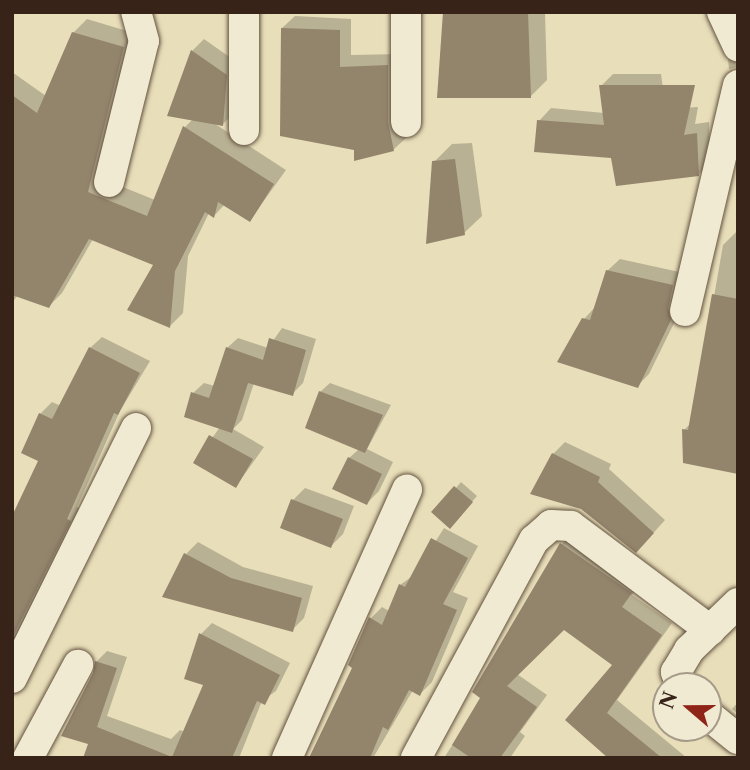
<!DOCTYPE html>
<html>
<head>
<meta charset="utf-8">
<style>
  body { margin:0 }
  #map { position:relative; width:750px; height:770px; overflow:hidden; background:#e8deb9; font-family:"Libre Caslon Text",serif }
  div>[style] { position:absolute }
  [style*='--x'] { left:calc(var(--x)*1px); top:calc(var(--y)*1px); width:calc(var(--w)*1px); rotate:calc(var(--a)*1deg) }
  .shadow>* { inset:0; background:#0003 }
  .building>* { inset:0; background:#93846c }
  .roads { filter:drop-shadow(0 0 2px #635240) drop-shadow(0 0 2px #635240) }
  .street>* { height:30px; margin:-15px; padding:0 15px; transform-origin:15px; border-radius:15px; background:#f0ead2 }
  span { translate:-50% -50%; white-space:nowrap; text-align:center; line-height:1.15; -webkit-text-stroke:5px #f0ead2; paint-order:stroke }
  .frame { position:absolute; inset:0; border:14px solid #372318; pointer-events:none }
  .north { position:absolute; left:652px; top:672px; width:70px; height:70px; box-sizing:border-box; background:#f0ead2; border:2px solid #a69a88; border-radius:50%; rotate:290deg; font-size:19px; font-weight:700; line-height:28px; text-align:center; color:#372318 }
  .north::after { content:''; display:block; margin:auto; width:24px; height:32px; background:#8f2418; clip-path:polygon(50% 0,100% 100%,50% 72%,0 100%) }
</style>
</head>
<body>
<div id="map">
  <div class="shadow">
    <i style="clip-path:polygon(444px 12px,545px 12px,547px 80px,531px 96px)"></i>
    <i style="clip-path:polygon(295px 16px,351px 19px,351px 55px,400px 54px,400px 109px,406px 138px,393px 150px,356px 148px,282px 28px)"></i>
    <i style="clip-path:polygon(87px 19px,137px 34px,101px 178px,155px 200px,185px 127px,193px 119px,192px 51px,204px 39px,238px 63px,235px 112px,223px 124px,212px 122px,286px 170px,250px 220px,225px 204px,214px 216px,209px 213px,188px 256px,183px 313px,170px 326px,155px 264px,93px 239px,62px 293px,49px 306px,18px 295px,12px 303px,12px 72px,46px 96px,73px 33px)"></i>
    <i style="clip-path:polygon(738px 49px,738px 67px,729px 69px,728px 59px)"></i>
    <i style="clip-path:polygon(613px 74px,661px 74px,666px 109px,698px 107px,695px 124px,709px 122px,710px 163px,698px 175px,613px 156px,539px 121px,551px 108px,604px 113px,601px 86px)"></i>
    <i style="clip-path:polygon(472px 143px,482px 216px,464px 233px,434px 162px,452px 144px)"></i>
    <i style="clip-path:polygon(738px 230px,738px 472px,684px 430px,692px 422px,723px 245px)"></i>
    <i style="clip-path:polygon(620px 259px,684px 273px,682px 307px,649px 374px,637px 386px,584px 319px,596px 306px,607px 271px)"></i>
    <i style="clip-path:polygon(282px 328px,316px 339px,303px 383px,292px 394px,254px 383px,242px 420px,233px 429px,264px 447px,236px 486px,195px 462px,220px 427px,193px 393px,204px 383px,215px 386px,227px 348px,238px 338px,268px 348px)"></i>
    <i style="clip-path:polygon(102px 337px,150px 361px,120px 411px,77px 507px,81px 509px,12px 647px,12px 540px,40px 460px,23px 452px,40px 414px,52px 402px,61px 406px,90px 348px)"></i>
    <i style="clip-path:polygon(330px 383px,391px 405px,367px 449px,393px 462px,379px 491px,367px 503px,349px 458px,359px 449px,320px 392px)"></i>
    <i style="clip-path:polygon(565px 442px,611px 464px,609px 469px,665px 520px,648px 539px,582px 507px,533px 493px,553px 454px)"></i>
    <i style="clip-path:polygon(461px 482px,477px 496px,455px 521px,456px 488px)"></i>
    <i style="clip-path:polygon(305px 488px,354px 506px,343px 534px,331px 546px,293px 500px)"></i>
    <i style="clip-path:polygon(444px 528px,478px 546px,453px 592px,468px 598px,432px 682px,420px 694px,413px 690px,373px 758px,309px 758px,354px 667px,371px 618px,382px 607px,389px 611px,400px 585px,414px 575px)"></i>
    <i style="clip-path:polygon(574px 532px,642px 581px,632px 595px,672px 623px,617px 700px,687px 758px,610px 758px,568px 720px,615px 665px,563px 627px,517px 674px,547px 695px,520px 732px,525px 736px,510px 758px,444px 758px,483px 697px,474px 691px,562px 544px)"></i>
    <i style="clip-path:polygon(198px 542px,243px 567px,313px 586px,304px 618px,292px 630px,186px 554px)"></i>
    <i style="clip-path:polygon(212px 623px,290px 663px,276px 691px,262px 701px,239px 758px,85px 758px,91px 742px,96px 662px,107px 651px,127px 657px,107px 716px,171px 739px,180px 730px,185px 732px,206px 684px,201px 634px)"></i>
    <i style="clip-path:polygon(738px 702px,738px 714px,732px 709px)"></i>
  </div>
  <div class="building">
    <i style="clip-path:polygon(443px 12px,528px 12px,531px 98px,437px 98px)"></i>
    <i style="clip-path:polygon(281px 28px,340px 30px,340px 67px,388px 65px,388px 122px,394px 151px,354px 161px,354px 150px,280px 136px)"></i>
    <i style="clip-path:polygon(72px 32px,124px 47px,88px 192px,147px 216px,183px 126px,274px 184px,250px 222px,218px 202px,214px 218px,205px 212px,175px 271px,170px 328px,127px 310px,153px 265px,89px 239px,49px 308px,12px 295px,12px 95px,37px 113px)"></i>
    <i style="clip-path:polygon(191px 50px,227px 75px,223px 126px,167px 116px)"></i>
    <i style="clip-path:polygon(599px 85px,695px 85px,684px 135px,697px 133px,699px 176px,616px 186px,611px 158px,534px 152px,537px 120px,604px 125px)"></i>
    <i style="clip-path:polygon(455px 159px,465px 235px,426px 244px,432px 161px)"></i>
    <i style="clip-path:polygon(606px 270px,673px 285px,668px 308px,671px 320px,638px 388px,557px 362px,582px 318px,590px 320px)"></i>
    <i style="clip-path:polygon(712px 294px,738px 299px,738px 474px,683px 463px,682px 429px,688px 430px)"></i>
    <i style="clip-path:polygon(269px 338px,306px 350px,293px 396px,248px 383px,232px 433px,184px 417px,191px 392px,209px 398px,226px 347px,263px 360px)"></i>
    <i style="clip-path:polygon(89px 347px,140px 373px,118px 415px,114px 413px,67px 519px,71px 521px,12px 638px,12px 516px,38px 461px,21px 453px,39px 413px,52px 419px)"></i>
    <i style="clip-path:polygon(319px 391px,383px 415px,365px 453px,305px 428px)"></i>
    <i style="clip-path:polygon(209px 435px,253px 459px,236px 488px,193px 463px)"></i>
    <i style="clip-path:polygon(552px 453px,600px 477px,598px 482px,654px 533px,636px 553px,581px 509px,530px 494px)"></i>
    <i style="clip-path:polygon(348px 457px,382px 474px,367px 505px,332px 489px)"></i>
    <i style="clip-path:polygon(454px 486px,473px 502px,450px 529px,431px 512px)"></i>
    <i style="clip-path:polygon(291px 499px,343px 519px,331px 548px,280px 528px)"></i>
    <i style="clip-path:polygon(431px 538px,468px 558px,443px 604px,457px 610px,420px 696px,409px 690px,388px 730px,383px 727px,370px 758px,309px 758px,352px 668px,348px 665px,369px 617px,382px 625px,399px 584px,405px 587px)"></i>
    <i style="clip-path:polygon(560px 543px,632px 593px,622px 607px,662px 635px,607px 713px,662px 758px,608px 758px,565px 720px,612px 665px,564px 630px,507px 686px,537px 707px,500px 758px,471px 758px,452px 745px,480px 698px,472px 692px)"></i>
    <i style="clip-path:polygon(184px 553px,231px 578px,302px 598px,293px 632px,162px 597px)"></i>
    <i style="clip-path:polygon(199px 633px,280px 675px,265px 705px,257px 701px,232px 758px,83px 758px,88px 744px,61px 736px,93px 673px,95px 661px,117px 668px,97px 727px,172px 757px,203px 685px,184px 679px)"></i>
  </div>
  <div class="roads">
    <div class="street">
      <i style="--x:244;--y:12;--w:118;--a:90"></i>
      <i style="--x:406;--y:12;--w:110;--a:90"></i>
      <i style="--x:722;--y:12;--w:38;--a:65"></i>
      <i style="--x:109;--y:182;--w:145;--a:-76.1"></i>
      <i style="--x:144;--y:41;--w:30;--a:-105"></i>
      <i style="--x:685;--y:311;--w:232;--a:-76.8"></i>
      <i style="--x:12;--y:678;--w:279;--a:-63.6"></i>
      <i style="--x:681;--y:686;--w:15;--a:-110"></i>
      <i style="--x:676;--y:672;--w:26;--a:-59"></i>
      <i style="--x:689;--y:650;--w:68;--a:-43.8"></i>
      <i style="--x:708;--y:715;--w:38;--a:39"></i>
      <i style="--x:28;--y:758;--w:106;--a:-61.7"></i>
      <i style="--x:287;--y:758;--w:294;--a:-65.9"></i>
      <i style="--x:416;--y:758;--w:248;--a:-61.6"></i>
      <i style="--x:534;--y:540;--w:23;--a:-41"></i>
      <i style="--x:551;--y:525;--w:20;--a:3"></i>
      <i style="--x:571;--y:526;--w:174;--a:36.8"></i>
    </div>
  </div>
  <div class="frame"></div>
  <div class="north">N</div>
</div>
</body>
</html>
